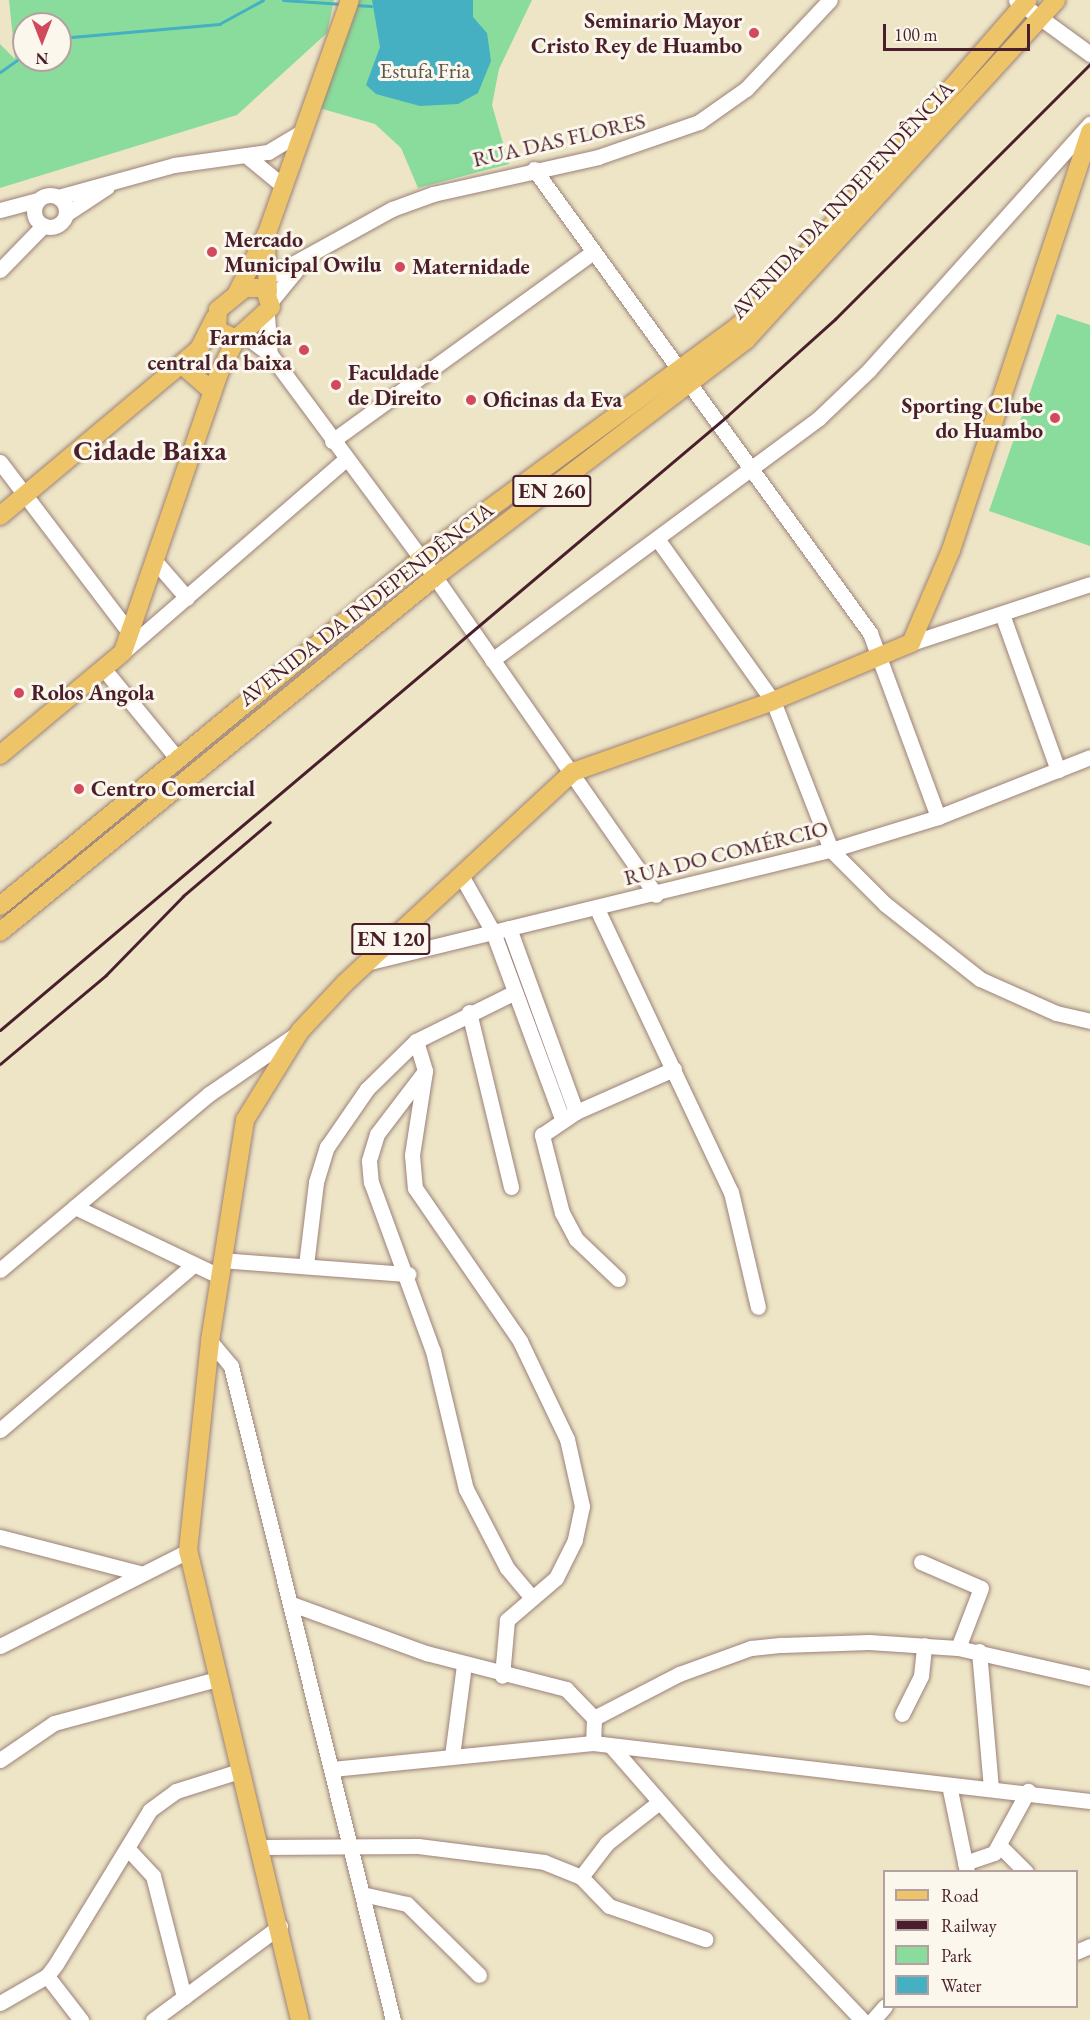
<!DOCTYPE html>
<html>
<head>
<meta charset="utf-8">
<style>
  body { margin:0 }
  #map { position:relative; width:1090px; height:2020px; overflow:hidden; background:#eee5c7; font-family:"EB Garamond",serif }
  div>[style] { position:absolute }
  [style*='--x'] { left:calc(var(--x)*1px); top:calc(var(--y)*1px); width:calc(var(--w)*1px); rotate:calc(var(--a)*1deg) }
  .green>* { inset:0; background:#8adc9c }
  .water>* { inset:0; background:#44b0c2 }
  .stream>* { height:3px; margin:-1.5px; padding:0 1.5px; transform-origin:1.5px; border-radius:1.5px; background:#44b0c2 }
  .roads { filter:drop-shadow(0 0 2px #9c8279) drop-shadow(0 0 2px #9c8279) }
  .minor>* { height:15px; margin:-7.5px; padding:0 7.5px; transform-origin:7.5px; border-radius:7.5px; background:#fff }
  .minor>.ring { margin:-7.5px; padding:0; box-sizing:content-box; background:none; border:15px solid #fff; border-radius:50% }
  .major>* { height:18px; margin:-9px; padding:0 9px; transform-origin:9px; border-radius:9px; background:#eec469 }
  .rail>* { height:3px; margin:-1.5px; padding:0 1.5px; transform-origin:1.5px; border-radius:1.5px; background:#4a1f2b }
  .dots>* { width:16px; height:16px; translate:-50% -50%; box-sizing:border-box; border:3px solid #fbf7ec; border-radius:50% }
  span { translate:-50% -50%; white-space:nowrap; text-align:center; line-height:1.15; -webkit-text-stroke:6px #fbf7ec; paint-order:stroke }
  .shield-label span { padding:2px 4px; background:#fbf7ec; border:2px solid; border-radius:4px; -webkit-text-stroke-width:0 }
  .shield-label { font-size:21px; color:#4a1f2b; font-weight:700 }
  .poi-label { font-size:22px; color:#4a1f2b; font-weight:700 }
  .right { translate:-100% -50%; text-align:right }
  .left { translate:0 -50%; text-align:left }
  .park-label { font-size:22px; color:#5d584d }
  .street-label { font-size:22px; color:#4a1f2b }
  .district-label { font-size:28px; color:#4a1f2b; font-weight:700 }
  .legend { position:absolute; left:883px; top:1870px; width:195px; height:138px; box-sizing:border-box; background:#fbf7ec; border:2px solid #b4a19f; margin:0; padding:8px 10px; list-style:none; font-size:18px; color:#4a1f2b }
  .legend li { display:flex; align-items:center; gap:12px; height:30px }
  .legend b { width:30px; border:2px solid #b4a19f }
  .north { position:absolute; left:12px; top:12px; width:60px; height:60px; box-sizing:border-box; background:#fbf7ec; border:2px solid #b4a19f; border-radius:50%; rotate:180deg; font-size:16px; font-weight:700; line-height:24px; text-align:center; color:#4a1f2b }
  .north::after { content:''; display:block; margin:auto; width:21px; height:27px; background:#d1495b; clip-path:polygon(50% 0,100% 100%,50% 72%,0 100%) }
  .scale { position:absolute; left:883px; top:24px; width:147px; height:27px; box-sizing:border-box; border:3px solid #4a1f2b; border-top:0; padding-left:8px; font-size:18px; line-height:21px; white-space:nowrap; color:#4a1f2b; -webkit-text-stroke:4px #fbf7ec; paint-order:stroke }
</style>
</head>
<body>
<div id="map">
  <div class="green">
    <i style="clip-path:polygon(evenodd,9px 0,334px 0,327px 33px,237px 115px,0 188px,0 44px,15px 59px,9px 0,24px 24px,60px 24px,60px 60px,24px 60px,24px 24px)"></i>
    <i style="clip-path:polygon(357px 0,532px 0,499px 69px,492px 105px,509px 164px,418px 188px,401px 148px,375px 124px,319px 108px)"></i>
    <i style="clip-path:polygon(1057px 314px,1090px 325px,1090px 546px,989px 511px)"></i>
  </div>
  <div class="water">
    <i style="clip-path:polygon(372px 0,473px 0,473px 17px,487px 33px,491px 61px,478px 93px,458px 104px,420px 106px,376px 94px,366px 85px,380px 47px)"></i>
  </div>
  <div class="stream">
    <i style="--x:283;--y:0;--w:59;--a:3.9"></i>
    <i style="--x:355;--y:5;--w:16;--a:4"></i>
    <i style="--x:60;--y:38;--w:160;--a:-5"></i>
    <i style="--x:219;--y:24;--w:50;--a:-28.6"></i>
    <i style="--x:0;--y:72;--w:29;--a:-35"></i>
  </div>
  <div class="roads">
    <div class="minor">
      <i style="--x:1016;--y:0;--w:92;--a:36.1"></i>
      <i style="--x:248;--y:157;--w:44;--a:39.5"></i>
      <i style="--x:534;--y:169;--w:573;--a:54.09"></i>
      <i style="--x:870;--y:633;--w:196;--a:69.7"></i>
      <i class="ring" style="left:34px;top:195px;width:17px;height:17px"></i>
      <i style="--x:58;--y:197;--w:120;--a:-15.4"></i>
      <i style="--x:174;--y:165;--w:95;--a:-7.9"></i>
      <i style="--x:268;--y:152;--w:41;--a:-31"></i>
      <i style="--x:0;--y:210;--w:39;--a:-15"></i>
      <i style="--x:66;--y:214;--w:49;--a:-33.4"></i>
      <i style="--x:0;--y:270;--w:62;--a:-45.7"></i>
      <i style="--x:267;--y:278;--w:143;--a:-28.9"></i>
      <i style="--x:392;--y:209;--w:44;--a:-20.1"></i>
      <i style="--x:433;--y:194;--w:169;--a:-12.6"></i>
      <i style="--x:598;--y:157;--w:107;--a:-19.1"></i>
      <i style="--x:699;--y:122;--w:57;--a:-35.1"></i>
      <i style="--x:746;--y:89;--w:122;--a:-46.7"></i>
      <i style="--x:271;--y:301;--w:49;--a:-50.8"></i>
      <i style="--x:267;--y:315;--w:39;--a:86"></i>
      <i style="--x:243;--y:334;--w:34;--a:37"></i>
      <i style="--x:270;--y:354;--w:277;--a:53.5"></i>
      <i style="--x:435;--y:577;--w:387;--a:55.2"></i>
      <i style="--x:332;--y:441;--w:319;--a:-35.9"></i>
      <i style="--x:0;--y:462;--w:213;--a:52.8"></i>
      <i style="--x:658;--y:540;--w:198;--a:54.5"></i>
      <i style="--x:773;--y:701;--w:160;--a:68.7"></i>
      <i style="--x:831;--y:850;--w:76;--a:45"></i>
      <i style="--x:885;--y:904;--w:121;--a:38.3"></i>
      <i style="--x:980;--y:979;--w:83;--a:24.1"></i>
      <i style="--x:1056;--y:1013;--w:35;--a:13"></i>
      <i style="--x:154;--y:560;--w:50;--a:49"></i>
      <i style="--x:1002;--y:614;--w:166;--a:70.3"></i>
      <i style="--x:911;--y:643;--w:188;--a:-18.2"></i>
      <i style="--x:123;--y:652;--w:295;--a:-40.9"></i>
      <i style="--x:492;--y:660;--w:407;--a:-36.5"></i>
      <i style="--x:819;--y:418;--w:69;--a:-43.8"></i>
      <i style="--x:869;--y:370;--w:331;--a:-48.1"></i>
      <i style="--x:103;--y:668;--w:117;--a:50.6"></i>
      <i style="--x:462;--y:877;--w:63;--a:60.6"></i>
      <i style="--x:493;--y:932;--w:199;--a:69.7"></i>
      <i style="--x:597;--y:909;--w:313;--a:64.7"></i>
      <i style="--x:731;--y:1192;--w:118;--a:76.8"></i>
      <i style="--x:509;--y:928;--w:196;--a:70"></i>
      <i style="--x:366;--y:963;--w:479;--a:-13.7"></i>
      <i style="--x:831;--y:850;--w:112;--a:-17.1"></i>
      <i style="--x:938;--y:817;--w:163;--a:-21.5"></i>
      <i style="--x:469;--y:1012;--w:180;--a:76.5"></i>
      <i style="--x:416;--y:1041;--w:31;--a:73"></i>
      <i style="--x:425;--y:1071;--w:85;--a:98.8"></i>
      <i style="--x:412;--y:1155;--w:33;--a:85"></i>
      <i style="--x:415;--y:1188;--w:186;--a:55.5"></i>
      <i style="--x:520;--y:1341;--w:109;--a:64.4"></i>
      <i style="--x:567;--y:1439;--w:69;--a:77.4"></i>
      <i style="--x:582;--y:1506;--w:35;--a:102"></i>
      <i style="--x:575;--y:1540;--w:42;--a:116.6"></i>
      <i style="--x:556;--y:1578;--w:65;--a:139.4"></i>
      <i style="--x:507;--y:1620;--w:56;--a:95.1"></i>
      <i style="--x:425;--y:1071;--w:79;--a:127.3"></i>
      <i style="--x:377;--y:1134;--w:28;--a:107"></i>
      <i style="--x:369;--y:1161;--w:21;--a:85"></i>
      <i style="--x:371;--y:1182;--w:180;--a:69.9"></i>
      <i style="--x:433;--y:1351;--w:142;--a:76.6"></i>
      <i style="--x:466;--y:1489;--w:89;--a:62.6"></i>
      <i style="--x:507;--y:1568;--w:39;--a:50"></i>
      <i style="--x:75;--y:1207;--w:160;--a:25.6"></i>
      <i style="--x:221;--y:1260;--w:188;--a:4.3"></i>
      <i style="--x:306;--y:1265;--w:84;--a:-83.1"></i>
      <i style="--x:316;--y:1182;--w:37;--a:-73"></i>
      <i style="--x:327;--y:1147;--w:70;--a:-55.4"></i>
      <i style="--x:367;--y:1089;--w:69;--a:-44.4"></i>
      <i style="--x:416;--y:1041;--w:110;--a:-26.3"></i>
      <i style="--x:0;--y:1270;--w:273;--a:-40.1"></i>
      <i style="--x:209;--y:1094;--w:108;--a:-34.4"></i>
      <i style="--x:618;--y:1279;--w:58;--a:-136.4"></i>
      <i style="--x:576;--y:1239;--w:30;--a:-118"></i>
      <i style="--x:562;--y:1213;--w:81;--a:-104.4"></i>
      <i style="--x:542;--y:1135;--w:41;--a:-34.1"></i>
      <i style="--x:576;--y:1112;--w:107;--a:-23.7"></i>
      <i style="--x:210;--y:1341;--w:33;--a:50"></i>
      <i style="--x:231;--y:1366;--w:674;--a:76.09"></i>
      <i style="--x:0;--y:1430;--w:254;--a:-40.5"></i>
      <i style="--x:0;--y:1537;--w:144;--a:14.5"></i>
      <i style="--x:921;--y:1562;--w:65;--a:23.4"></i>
      <i style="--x:981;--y:1588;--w:64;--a:111"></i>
      <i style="--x:292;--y:1604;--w:143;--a:20.1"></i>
      <i style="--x:426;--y:1653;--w:145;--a:14.4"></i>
      <i style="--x:566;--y:1689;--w:40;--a:46"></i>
      <i style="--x:594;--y:1718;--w:25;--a:92"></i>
      <i style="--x:0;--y:1646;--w:211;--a:-26.8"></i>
      <i style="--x:979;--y:1651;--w:138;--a:85"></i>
      <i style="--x:902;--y:1714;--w:42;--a:-63.4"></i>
      <i style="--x:921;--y:1676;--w:31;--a:-84"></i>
      <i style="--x:594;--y:1718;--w:96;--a:-27.4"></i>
      <i style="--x:679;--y:1674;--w:77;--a:-19.9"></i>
      <i style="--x:751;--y:1648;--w:31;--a:-6"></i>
      <i style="--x:782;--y:1645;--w:87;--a:-2"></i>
      <i style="--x:869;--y:1642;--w:89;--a:3.9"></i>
      <i style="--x:958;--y:1648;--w:135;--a:12.8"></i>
      <i style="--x:611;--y:1746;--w:159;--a:48.8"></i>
      <i style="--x:716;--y:1866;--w:212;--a:46.5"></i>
      <i style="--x:452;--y:1756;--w:92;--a:-82.5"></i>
      <i style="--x:0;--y:1760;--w:65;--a:-34.4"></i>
      <i style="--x:54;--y:1723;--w:169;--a:-15.1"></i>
      <i style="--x:332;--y:1769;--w:262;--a:-5.7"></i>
      <i style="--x:593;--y:1743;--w:500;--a:6.66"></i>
      <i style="--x:949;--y:1785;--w:89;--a:78.3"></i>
      <i style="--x:999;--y:1845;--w:38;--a:45"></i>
      <i style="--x:259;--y:1847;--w:159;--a:-0.4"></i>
      <i style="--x:418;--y:1846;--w:127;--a:7.2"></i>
      <i style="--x:544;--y:1862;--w:40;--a:22"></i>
      <i style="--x:581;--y:1877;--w:40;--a:46"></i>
      <i style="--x:609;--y:1906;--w:102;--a:19"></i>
      <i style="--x:128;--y:1849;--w:37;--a:47"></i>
      <i style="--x:153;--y:1876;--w:125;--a:75.6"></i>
      <i style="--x:965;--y:1863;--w:31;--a:-19"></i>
      <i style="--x:994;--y:1853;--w:71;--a:-61.3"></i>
      <i style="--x:581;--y:1877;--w:43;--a:-52.6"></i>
      <i style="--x:607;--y:1843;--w:65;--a:-38.1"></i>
      <i style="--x:362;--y:1894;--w:46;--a:12.5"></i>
      <i style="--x:407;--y:1904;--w:101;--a:44.6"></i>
      <i style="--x:1076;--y:1952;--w:15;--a:-23"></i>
      <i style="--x:47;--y:1976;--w:56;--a:52.3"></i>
      <i style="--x:0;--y:2003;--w:54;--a:-29.9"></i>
      <i style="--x:47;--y:1976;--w:15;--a:-53"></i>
      <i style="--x:56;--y:1964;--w:180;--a:-58.6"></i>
      <i style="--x:150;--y:1810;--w:32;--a:-36"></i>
      <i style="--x:176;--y:1791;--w:66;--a:-17.6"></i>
      <i style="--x:153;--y:2020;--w:158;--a:-36.5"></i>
      <i style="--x:873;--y:2020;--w:18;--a:-49"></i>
    </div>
    <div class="major">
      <i style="--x:266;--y:241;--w:51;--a:87.8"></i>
      <i style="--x:237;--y:293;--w:67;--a:-63.4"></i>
      <i style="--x:267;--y:233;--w:247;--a:-70.4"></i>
      <i style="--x:181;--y:364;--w:41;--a:41.1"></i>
      <i style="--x:0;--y:516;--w:260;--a:-40"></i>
      <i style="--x:199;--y:349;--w:35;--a:-63"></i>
      <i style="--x:0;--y:755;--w:160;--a:-39.9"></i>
      <i style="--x:123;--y:652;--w:297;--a:-71"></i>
      <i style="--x:220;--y:371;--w:36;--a:-63"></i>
      <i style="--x:236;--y:339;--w:47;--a:-42.4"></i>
      <i style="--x:271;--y:307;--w:20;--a:-110"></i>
      <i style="--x:264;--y:288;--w:19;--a:180"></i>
      <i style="--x:245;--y:288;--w:35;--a:141"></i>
      <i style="--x:218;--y:310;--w:20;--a:93"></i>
      <i style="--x:217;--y:330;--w:21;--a:25"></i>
      <i style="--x:0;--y:906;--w:546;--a:-39.5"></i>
      <i style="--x:421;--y:559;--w:391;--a:-36.3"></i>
      <i style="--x:736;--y:328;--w:51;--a:-43.4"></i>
      <i style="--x:773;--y:293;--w:388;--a:-49"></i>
      <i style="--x:0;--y:932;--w:561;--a:-39.22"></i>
      <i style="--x:435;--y:577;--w:391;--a:-37.3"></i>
      <i style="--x:746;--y:340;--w:460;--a:-47.6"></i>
      <i style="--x:300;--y:2020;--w:482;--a:-103.4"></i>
      <i style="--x:188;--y:1551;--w:211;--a:-84"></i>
      <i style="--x:210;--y:1341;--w:224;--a:-81"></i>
      <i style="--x:245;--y:1120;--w:105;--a:-58.3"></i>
      <i style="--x:300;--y:1031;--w:66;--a:-46.8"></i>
      <i style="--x:345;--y:983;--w:311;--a:-42.8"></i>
      <i style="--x:573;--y:772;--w:212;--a:-19.5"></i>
      <i style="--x:773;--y:701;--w:150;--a:-22.8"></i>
      <i style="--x:911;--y:643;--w:101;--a:-66.7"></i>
      <i style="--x:951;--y:550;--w:441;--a:-71.6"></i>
    </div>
  </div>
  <div class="rail">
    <i style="--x:0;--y:1030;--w:952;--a:-40.18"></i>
    <i style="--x:727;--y:416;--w:145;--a:-41.9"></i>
    <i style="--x:835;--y:319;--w:361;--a:-45"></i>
    <i style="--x:0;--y:1064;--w:138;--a:-40"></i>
    <i style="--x:106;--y:975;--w:110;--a:-45.7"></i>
    <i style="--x:183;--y:896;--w:114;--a:-40.4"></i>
  </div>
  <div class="dots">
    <i style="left:754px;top:33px;background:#d1495b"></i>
    <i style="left:212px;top:252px;background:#d1495b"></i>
    <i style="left:400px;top:267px;background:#d1495b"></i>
    <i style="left:304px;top:350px;background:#d1495b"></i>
    <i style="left:336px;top:385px;background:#d1495b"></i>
    <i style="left:471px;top:400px;background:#d1495b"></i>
    <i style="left:1055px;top:418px;background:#d1495b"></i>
    <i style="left:19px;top:693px;background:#d1495b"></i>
    <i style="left:79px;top:789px;background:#d1495b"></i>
  </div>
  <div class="shield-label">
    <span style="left:552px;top:491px">EN 260</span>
    <span style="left:391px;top:939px">EN 120</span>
  </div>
  <div class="poi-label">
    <span class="right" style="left:742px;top:33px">Seminario Mayor<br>Cristo Rey de Huambo</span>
    <span class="left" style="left:224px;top:252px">Mercado<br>Municipal Owilu</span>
    <span class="left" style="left:412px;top:267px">Maternidade</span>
    <span class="right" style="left:292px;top:350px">Farmácia<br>central da baixa</span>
    <span class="left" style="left:348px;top:385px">Faculdade<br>de Direito</span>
    <span class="left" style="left:483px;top:400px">Oficinas da Eva</span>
    <span class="right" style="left:1043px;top:418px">Sporting Clube<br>do Huambo</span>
    <span class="left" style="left:31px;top:693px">Rolos Angola</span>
    <span class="left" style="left:91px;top:789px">Centro Comercial</span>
  </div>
  <div class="park-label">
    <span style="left:425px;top:71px">Estufa Fria</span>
  </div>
  <div class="street-label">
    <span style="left:559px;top:140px;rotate:-13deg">RUA DAS FLORES</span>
    <span style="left:842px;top:200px;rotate:-47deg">AVENIDA DA INDEPENDÊNCIA</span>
    <span style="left:366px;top:604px;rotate:-38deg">AVENIDA DA INDEPENDÊNCIA</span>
    <span style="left:726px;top:853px;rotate:-14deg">RUA DO COMÉRCIO</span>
  </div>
  <div class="district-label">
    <span style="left:150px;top:450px">Cidade Baixa</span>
  </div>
  <ul class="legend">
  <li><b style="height:8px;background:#eec469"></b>Road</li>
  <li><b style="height:8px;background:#4a1f2b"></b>Railway</li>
  <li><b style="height:16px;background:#8adc9c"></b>Park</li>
  <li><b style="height:16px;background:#44b0c2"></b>Water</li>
  </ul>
  <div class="north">N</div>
  <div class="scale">100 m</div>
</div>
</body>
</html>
